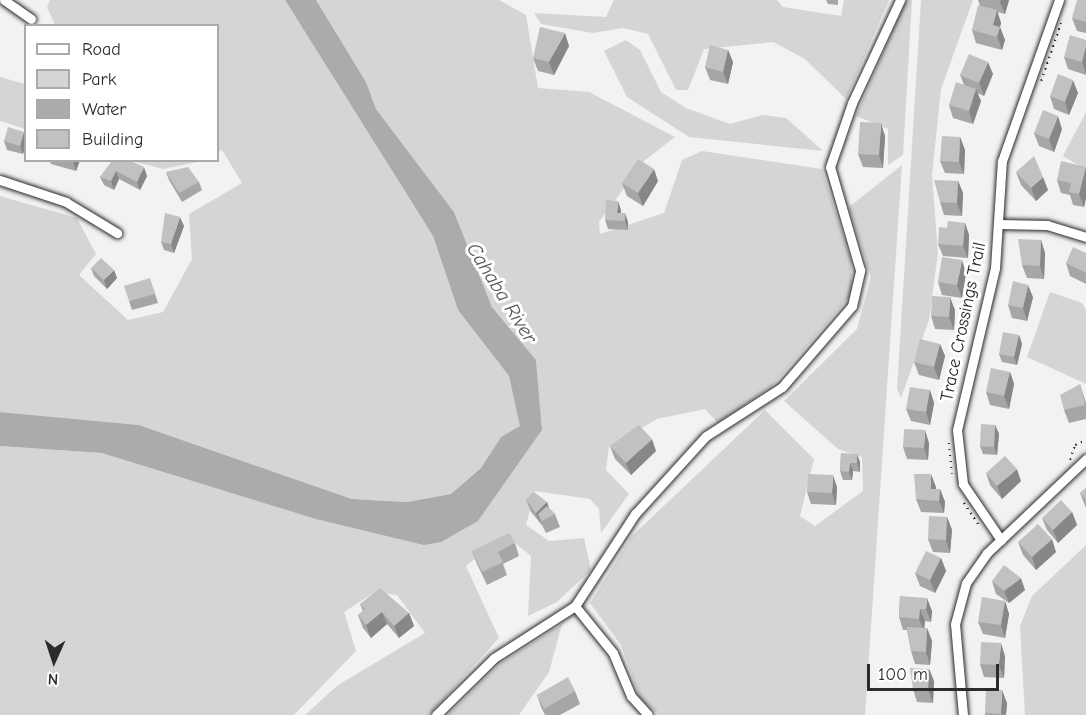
<!DOCTYPE html>
<html>
<head>
<meta charset="utf-8">
<style>
  body { margin:0 }
  #map { position:relative; width:1086px; height:715px; overflow:hidden; background:#f2f2f2; font-family:"Comic Neue",sans-serif }
  div>[style] { position:absolute }
  [style*='--x'] { left:calc(var(--x)*1px); top:calc(var(--y)*1px); width:calc(var(--w)*1px); rotate:calc(var(--a)*1deg) }
  .green>* { inset:0; background:#d5d5d5 }
  .water>* { inset:0; background:#ababab }
  .path>* { height:1.5px; margin-top:-0.75px; transform-origin:0; background:repeating-linear-gradient(90deg,#2b2b2b 0 1.5px,transparent 0 6px) }
  .roads { filter:drop-shadow(0 0 2px #2b2b2b) drop-shadow(0 0 2px #2b2b2b) }
  .street>* { height:9px; margin:-4.5px; padding:0 4.5px; transform-origin:4.5px; border-radius:4.5px; background:#fff }
  .wall>* { inset:0; background:#a6a6a6 }
  .shaded-wall>* { inset:0; background:#878787 }
  .building>* { inset:0; background:#c1c1c1 }
  span { translate:-50% -50%; white-space:nowrap; text-align:center; line-height:1.15; -webkit-text-stroke:6px #fff; paint-order:stroke }
  .street-label { font-size:18px; color:#2b2b2b }
  .water-label { font-size:20px; color:#585858; font-style:italic }
  .legend { position:absolute; left:24px; top:24px; width:195px; height:138px; box-sizing:border-box; background:#fff; border:2px solid #aaa; margin:0; padding:8px 10px; list-style:none; font-size:18px; color:#2b2b2b }
  .legend li { display:flex; align-items:center; gap:12px; height:30px }
  .legend b { width:30px; border:2px solid #aaa }
  .north { position:absolute; left:24px; top:631px; width:60px; height:60px; -webkit-text-stroke:4px #fff; paint-order:stroke; rotate:183deg; font-size:16px; font-weight:700; line-height:24px; text-align:center; color:#2b2b2b }
  .north::after { content:''; display:block; margin:auto; width:21px; height:27px; background:#2b2b2b; clip-path:polygon(50% 0,100% 100%,50% 72%,0 100%) }
  .scale { position:absolute; left:867px; top:664px; width:132px; height:27px; box-sizing:border-box; border:3px solid #2b2b2b; border-top:0; padding-left:8px; font-size:18px; line-height:21px; white-space:nowrap; color:#2b2b2b; -webkit-text-stroke:4px #fff; paint-order:stroke }
</style>
</head>
<body>
<div id="map">
  <div class="green">
    <i style="clip-path:polygon(50px 0,285px 0,433px 236px,458px 310px,509px 376px,521px 426px,501px 437px,481px 468px,451px 494px,407px 502px,352px 499px,139px 425px,0 412px,0 196px,77px 218px,96px 254px,79px 275px,128px 320px,163px 312px,192px 259px,189px 214px,242px 183px,222px 150px,218px 152px,218px 26px,55px 25px,47px 7px)"></i>
    <i style="clip-path:polygon(316px 0,499px 0,526px 15px,538px 88px,589px 92px,675px 137px,644px 161px,599px 222px,600px 234px,664px 213px,682px 160px,702px 151px,822px 169px,851px 261px,852px 294px,772px 386px,718px 423px,705px 409px,657px 419px,609px 447px,606px 470px,629px 494px,601px 533px,599px 509px,590px 499px,535px 491px,526px 525px,549px 541px,584px 538px,591px 570px,557px 602px,528px 616px,531px 556px,505px 535px,466px 566px,499px 638px,429px 715px,305px 715px,338px 685px,425px 633px,397px 595px,375px 592px,344px 612px,356px 651px,294px 715px,0 715px,0 446px,102px 453px,190px 477px,478px 521px,542px 430px,536px 360px,492px 307px,454px 212px,376px 109px,366px 82px)"></i>
    <i style="clip-path:polygon(614px 0,777px 0,783px 7px,841px 16px,844px 0,889px 0,846px 99px,805px 59px,773px 42px,704px 49px,688px 90px,676px 90px,648px 34px,623px 28px,593px 33px,541px 24px,534px 13px,606px 17px)"></i>
    <i style="clip-path:polygon(906px 0,912px 0,903px 155px,888px 165px,888px 129px,856px 116px)"></i>
    <i style="clip-path:polygon(921px 0,973px 0,941px 89px,932px 175px,938px 253px,929px 320px,901px 398px,897px 389px)"></i>
    <i style="clip-path:polygon(626px 40px,640px 50px,661px 92px,686px 108px,730px 124px,762px 115px,786px 118px,823px 151px,689px 137px,627px 97px,604px 51px)"></i>
    <i style="clip-path:polygon(0 77px,25px 84px,25px 129px,0 121px)"></i>
    <i style="clip-path:polygon(1086px 112px,1086px 170px,1063px 156px)"></i>
    <i style="clip-path:polygon(132px 161px,202px 161px,163px 169px)"></i>
    <i style="clip-path:polygon(902px 165px,865px 715px,658px 715px,640px 698px,621px 645px,590px 603px,632px 536px,765px 410px,814px 459px,800px 516px,815px 526px,863px 491px,862px 457px,838px 449px,784px 401px,857px 329px,871px 277px,849px 207px)"></i>
    <i style="clip-path:polygon(1050px 292px,1082px 303px,1086px 310px,1086px 384px,1027px 357px)"></i>
    <i style="clip-path:polygon(1086px 545px,1086px 715px,1025px 715px,1020px 626px,1032px 596px)"></i>
    <i style="clip-path:polygon(562px 624px,549px 672px,519px 715px,448px 715px,500px 664px)"></i>
  </div>
  <div class="water">
    <i style="clip-path:polygon(285px 0,316px 0,366px 82px,376px 109px,454px 212px,492px 307px,536px 360px,542px 430px,478px 521px,441px 542px,424px 545px,316px 519px,102px 453px,0 446px,0 412px,139px 425px,352px 499px,407px 502px,451px 494px,481px 468px,501px 437px,520px 426px,509px 376px,458px 310px,433px 236px)"></i>
  </div>
  <div class="path">
    <i style="--x:1041;--y:81;--w:61;--a:-71"></i>
    <i style="--x:949;--y:443;--w:31;--a:84"></i>
    <i style="--x:1070;--y:460;--w:16;--a:-72"></i>
    <i style="--x:1075;--y:445;--w:12;--a:-24"></i>
    <i style="--x:964;--y:503;--w:29;--a:56"></i>
  </div>
  <div class="roads">
    <div class="street">
      <i style="--x:4;--y:0;--w:33;--a:35"></i>
      <i style="--x:0;--y:180;--w:70;--a:18.4"></i>
      <i style="--x:66;--y:202;--w:60;--a:31.3"></i>
      <i style="--x:999;--y:224;--w:48;--a:1.2"></i>
      <i style="--x:1047;--y:225;--w:41;--a:17.1"></i>
      <i style="--x:1001;--y:540;--w:68;--a:-124.2"></i>
      <i style="--x:963;--y:484;--w:54;--a:-96.3"></i>
      <i style="--x:957;--y:430;--w:166;--a:-76.8"></i>
      <i style="--x:995;--y:268;--w:107;--a:-86.3"></i>
      <i style="--x:1002;--y:161;--w:171;--a:-70.5"></i>
      <i style="--x:575;--y:606;--w:60;--a:51"></i>
      <i style="--x:613;--y:653;--w:47;--a:67.3"></i>
      <i style="--x:631;--y:696;--w:25;--a:48"></i>
      <i style="--x:436;--y:715;--w:81;--a:-44.5"></i>
      <i style="--x:494;--y:658;--w:96;--a:-32.7"></i>
      <i style="--x:575;--y:606;--w:110;--a:-56.9"></i>
      <i style="--x:635;--y:514;--w:105;--a:-47.7"></i>
      <i style="--x:706;--y:436;--w:90;--a:-32.8"></i>
      <i style="--x:782;--y:387;--w:107;--a:-49.2"></i>
      <i style="--x:852;--y:306;--w:37;--a:-77"></i>
      <i style="--x:860;--y:270;--w:107;--a:-106.2"></i>
      <i style="--x:830;--y:167;--w:68;--a:-71"></i>
      <i style="--x:852;--y:103;--w:114;--a:-65"></i>
      <i style="--x:963;--y:715;--w:91;--a:-95"></i>
      <i style="--x:955;--y:624;--w:42;--a:-75"></i>
      <i style="--x:966;--y:583;--w:37;--a:-55"></i>
      <i style="--x:987;--y:553;--w:137;--a:-43.5"></i>
    </div>
  </div>
  <div class="wall">
    <i style="clip-path:polygon(826px 0,838px 0,838px 5px,828px 4px)"></i>
    <i style="clip-path:polygon(978px 0,1009px 0,1005px 14px,997px 12px,1001px 23px,1000px 27px,1005px 40px,1002px 50px,976px 43px,972px 30px,980px 6px)"></i>
    <i style="clip-path:polygon(1086px 0,1086px 33px,1077px 31px,1072px 18px)"></i>
    <i style="clip-path:polygon(1086px 40px,1086px 75px,1068px 69px,1064px 57px)"></i>
    <i style="clip-path:polygon(569px 46px,554px 75px,538px 71px,533px 58px)"></i>
    <i style="clip-path:polygon(728px 50px,733px 62px,728px 84px,710px 80px,705px 67px)"></i>
    <i style="clip-path:polygon(993px 74px,984px 96px,977px 93px,981px 101px,973px 124px,953px 118px,949px 105px,964px 85px,960px 75px)"></i>
    <i style="clip-path:polygon(1078px 93px,1069px 115px,1054px 109px,1050px 96px)"></i>
    <i style="clip-path:polygon(1062px 129px,1054px 152px,1039px 146px,1034px 133px)"></i>
    <i style="clip-path:polygon(24px 132px,23px 154px,7px 150px,4px 141px)"></i>
    <i style="clip-path:polygon(885px 136px,883px 168px,863px 167px,858px 154px)"></i>
    <i style="clip-path:polygon(960px 137px,965px 150px,964px 174px,945px 173px,940px 161px)"></i>
    <i style="clip-path:polygon(49px 160px,80px 160px,76px 171px,51px 164px)"></i>
    <i style="clip-path:polygon(113px 160px,147px 176px,140px 190px,119px 179px,114px 190px,104px 185px,100px 177px)"></i>
    <i style="clip-path:polygon(1086px 167px,1086px 198px,1084px 207px,1073px 205px,1070px 195px,1061px 193px,1057px 180px)"></i>
    <i style="clip-path:polygon(166px 172px,199px 182px,202px 190px,182px 202px,169px 180px)"></i>
    <i style="clip-path:polygon(1016px 172px,1048px 190px,1036px 201px,1021px 185px)"></i>
    <i style="clip-path:polygon(658px 181px,643px 206px,627px 196px,622px 183px)"></i>
    <i style="clip-path:polygon(958px 181px,963px 193px,962px 216px,944px 215px,940px 202px)"></i>
    <i style="clip-path:polygon(621px 210px,621px 213px,628px 222px,628px 230px,608px 229px,605px 220px)"></i>
    <i style="clip-path:polygon(965px 223px,969px 235px,968px 258px,943px 256px,938px 244px,947px 228px)"></i>
    <i style="clip-path:polygon(184px 226px,174px 253px,164px 250px,161px 242px)"></i>
    <i style="clip-path:polygon(1041px 240px,1045px 253px,1044px 279px,1027px 278px,1022px 265px)"></i>
    <i style="clip-path:polygon(1086px 253px,1086px 284px,1070px 276px,1066px 263px)"></i>
    <i style="clip-path:polygon(91px 268px,117px 278px,107px 289px,94px 276px)"></i>
    <i style="clip-path:polygon(966px 273px,962px 298px,942px 295px,938px 282px)"></i>
    <i style="clip-path:polygon(153px 287px,158px 303px,132px 310px,129px 301px)"></i>
    <i style="clip-path:polygon(1033px 297px,1027px 321px,1012px 318px,1008px 305px)"></i>
    <i style="clip-path:polygon(955px 310px,954px 330px,935px 329px,931px 316px)"></i>
    <i style="clip-path:polygon(1019px 335px,1022px 344px,1017px 365px,1002px 362px,999px 354px)"></i>
    <i style="clip-path:polygon(940px 344px,945px 356px,939px 380px,919px 375px,914px 362px)"></i>
    <i style="clip-path:polygon(1010px 372px,1014px 384px,1009px 409px,990px 405px,986px 392px)"></i>
    <i style="clip-path:polygon(1080px 384px,1086px 403px,1086px 419px,1069px 423px,1064px 410px)"></i>
    <i style="clip-path:polygon(930px 390px,934px 403px,930px 425px,911px 421px,906px 409px)"></i>
    <i style="clip-path:polygon(995px 425px,999px 434px,997px 455px,983px 454px,980px 446px)"></i>
    <i style="clip-path:polygon(929px 443px,928px 460px,907px 459px,903px 447px)"></i>
    <i style="clip-path:polygon(610px 446px,656px 451px,631px 475px,615px 459px)"></i>
    <i style="clip-path:polygon(841px 453px,860px 462px,860px 472px,853px 471px,852px 480px,843px 480px,840px 471px)"></i>
    <i style="clip-path:polygon(986px 473px,1021px 481px,1002px 499px,990px 485px)"></i>
    <i style="clip-path:polygon(837px 487px,836px 505px,811px 504px,807px 492px)"></i>
    <i style="clip-path:polygon(936px 487px,936px 489px,940px 489px,945px 502px,944px 513px,921px 512px,916px 499px)"></i>
    <i style="clip-path:polygon(1086px 488px,1086px 508px,1080px 493px)"></i>
    <i style="clip-path:polygon(526px 499px,547px 502px,549px 508px,555px 514px,560px 527px,546px 533px,542px 525px,531px 512px)"></i>
    <i style="clip-path:polygon(1072px 512px,1077px 525px,1058px 543px,1047px 530px,1042px 518px)"></i>
    <i style="clip-path:polygon(947px 517px,952px 530px,950px 553px,933px 552px,928px 539px)"></i>
    <i style="clip-path:polygon(1018px 542px,1056px 552px,1036px 570px,1023px 555px)"></i>
    <i style="clip-path:polygon(515px 543px,519px 556px,503px 564px,507px 575px,487px 585px,477px 564px,472px 551px)"></i>
    <i style="clip-path:polygon(941px 558px,946px 571px,935px 593px,920px 586px,915px 573px)"></i>
    <i style="clip-path:polygon(992px 581px,1025px 590px,1009px 603px,996px 594px)"></i>
    <i style="clip-path:polygon(900px 596px,932px 611px,931px 622px,925px 621px,924px 628px,927px 628px,932px 641px,930px 665px,915px 664px,911px 651px,907px 630px,903px 630px,899px 617px)"></i>
    <i style="clip-path:polygon(1005px 601px,1009px 614px,1005px 638px,983px 634px,978px 622px)"></i>
    <i style="clip-path:polygon(360px 604px,409px 613px,414px 626px,399px 638px,387px 624px,371px 638px,363px 628px,358px 615px,363px 611px)"></i>
    <i style="clip-path:polygon(1005px 656px,1004px 678px,984px 677px,980px 664px)"></i>
    <i style="clip-path:polygon(929px 669px,934px 681px,933px 703px,917px 702px,913px 689px)"></i>
    <i style="clip-path:polygon(575px 691px,580px 704px,560px 715px,545px 715px,541px 707px,537px 695px)"></i>
    <i style="clip-path:polygon(1007px 703px,1006px 715px,985px 715px,985px 713px)"></i>
  </div>
  <div class="shaded-wall">
    <i style="clip-path:polygon(1001px 0,1009px 0,1005px 14px,1000px 2px)"></i>
    <i style="clip-path:polygon(997px 10px,1001px 23px,1000px 27px,1005px 40px,1002px 50px,993px 25px)"></i>
    <i style="clip-path:polygon(565px 33px,569px 46px,554px 75px,549px 62px)"></i>
    <i style="clip-path:polygon(1086px 46px,1086px 74px,1082px 62px)"></i>
    <i style="clip-path:polygon(728px 50px,733px 62px,728px 84px,723px 72px)"></i>
    <i style="clip-path:polygon(988px 62px,993px 74px,984px 96px,979px 83px)"></i>
    <i style="clip-path:polygon(1073px 80px,1078px 93px,1069px 115px,1065px 102px)"></i>
    <i style="clip-path:polygon(976px 89px,981px 101px,973px 124px,969px 111px)"></i>
    <i style="clip-path:polygon(1058px 116px,1062px 129px,1054px 152px,1049px 139px)"></i>
    <i style="clip-path:polygon(881px 123px,885px 136px,883px 168px,879px 155px)"></i>
    <i style="clip-path:polygon(24px 132px,26px 136px,26px 146px,23px 154px,20px 146px)"></i>
    <i style="clip-path:polygon(960px 137px,965px 150px,964px 174px,959px 162px)"></i>
    <i style="clip-path:polygon(74px 160px,80px 160px,76px 171px,73px 162px)"></i>
    <i style="clip-path:polygon(144px 167px,147px 176px,140px 190px,137px 182px)"></i>
    <i style="clip-path:polygon(1086px 167px,1086px 198px,1084px 207px,1079px 194px)"></i>
    <i style="clip-path:polygon(654px 169px,658px 181px,643px 206px,638px 193px)"></i>
    <i style="clip-path:polygon(116px 171px,119px 179px,114px 190px,111px 181px)"></i>
    <i style="clip-path:polygon(1043px 177px,1048px 190px,1036px 201px,1031px 188px)"></i>
    <i style="clip-path:polygon(958px 181px,963px 193px,962px 216px,957px 203px)"></i>
    <i style="clip-path:polygon(618px 201px,621px 210px,620px 221px,617px 213px)"></i>
    <i style="clip-path:polygon(625px 213px,628px 222px,628px 230px,625px 221px)"></i>
    <i style="clip-path:polygon(180px 217px,184px 226px,174px 253px,171px 244px)"></i>
    <i style="clip-path:polygon(965px 223px,969px 235px,968px 258px,963px 246px)"></i>
    <i style="clip-path:polygon(1041px 240px,1045px 253px,1044px 279px,1040px 266px)"></i>
    <i style="clip-path:polygon(962px 260px,966px 273px,962px 298px,957px 285px)"></i>
    <i style="clip-path:polygon(114px 270px,117px 278px,107px 289px,104px 280px)"></i>
    <i style="clip-path:polygon(1028px 285px,1033px 297px,1027px 321px,1023px 308px)"></i>
    <i style="clip-path:polygon(950px 297px,955px 310px,954px 330px,949px 317px)"></i>
    <i style="clip-path:polygon(1019px 335px,1022px 344px,1017px 365px,1014px 357px)"></i>
    <i style="clip-path:polygon(940px 344px,945px 356px,939px 380px,934px 367px)"></i>
    <i style="clip-path:polygon(1010px 372px,1014px 384px,1009px 409px,1004px 396px)"></i>
    <i style="clip-path:polygon(930px 390px,934px 403px,930px 425px,926px 412px)"></i>
    <i style="clip-path:polygon(995px 425px,999px 434px,997px 455px,994px 447px)"></i>
    <i style="clip-path:polygon(925px 430px,929px 443px,928px 460px,924px 448px)"></i>
    <i style="clip-path:polygon(652px 439px,656px 451px,631px 475px,626px 463px)"></i>
    <i style="clip-path:polygon(857px 454px,860px 462px,860px 472px,857px 463px)"></i>
    <i style="clip-path:polygon(850px 463px,853px 471px,852px 480px,849px 472px)"></i>
    <i style="clip-path:polygon(1017px 469px,1021px 481px,1002px 499px,997px 486px)"></i>
    <i style="clip-path:polygon(931px 474px,936px 487px,935px 501px,931px 489px)"></i>
    <i style="clip-path:polygon(833px 475px,837px 487px,836px 505px,832px 493px)"></i>
    <i style="clip-path:polygon(940px 489px,945px 502px,944px 513px,939px 501px)"></i>
    <i style="clip-path:polygon(547px 502px,551px 515px,538px 514px,541px 526px,536px 513px)"></i>
    <i style="clip-path:polygon(1072px 512px,1077px 525px,1058px 543px,1053px 530px)"></i>
    <i style="clip-path:polygon(947px 517px,952px 530px,950px 553px,946px 540px)"></i>
    <i style="clip-path:polygon(1052px 539px,1056px 552px,1036px 570px,1032px 557px)"></i>
    <i style="clip-path:polygon(941px 558px,946px 571px,935px 593px,930px 580px)"></i>
    <i style="clip-path:polygon(1021px 578px,1025px 590px,1009px 603px,1004px 591px)"></i>
    <i style="clip-path:polygon(927px 598px,932px 611px,931px 622px,926px 609px)"></i>
    <i style="clip-path:polygon(1005px 601px,1009px 614px,1005px 638px,1001px 625px)"></i>
    <i style="clip-path:polygon(920px 609px,925px 621px,924px 631px,919px 619px)"></i>
    <i style="clip-path:polygon(382px 612px,387px 624px,371px 638px,366px 625px)"></i>
    <i style="clip-path:polygon(409px 613px,414px 626px,399px 638px,394px 626px)"></i>
    <i style="clip-path:polygon(927px 628px,932px 641px,930px 665px,926px 652px)"></i>
    <i style="clip-path:polygon(1001px 643px,1005px 656px,1004px 678px,999px 665px)"></i>
    <i style="clip-path:polygon(929px 669px,934px 681px,933px 703px,928px 690px)"></i>
    <i style="clip-path:polygon(1002px 690px,1007px 703px,1006px 715px,1001px 714px)"></i>
  </div>
  <div class="building">
    <i style="clip-path:polygon(1077px 0,1086px 0,1086px 22px,1072px 18px)"></i>
    <i style="clip-path:polygon(978px 5px,997px 10px,993px 25px,1000px 27px,997px 37px,972px 30px)"></i>
    <i style="clip-path:polygon(540px 27px,565px 33px,549px 62px,533px 58px)"></i>
    <i style="clip-path:polygon(1070px 35px,1086px 40px,1086px 46px,1082px 62px,1064px 57px)"></i>
    <i style="clip-path:polygon(710px 45px,728px 50px,723px 72px,705px 67px)"></i>
    <i style="clip-path:polygon(969px 54px,988px 62px,979px 83px,960px 75px)"></i>
    <i style="clip-path:polygon(1058px 74px,1073px 80px,1065px 102px,1050px 96px)"></i>
    <i style="clip-path:polygon(956px 82px,976px 89px,969px 111px,949px 105px)"></i>
    <i style="clip-path:polygon(1043px 110px,1058px 116px,1049px 139px,1034px 133px)"></i>
    <i style="clip-path:polygon(860px 122px,881px 123px,879px 155px,858px 154px)"></i>
    <i style="clip-path:polygon(8px 127px,24px 132px,20px 146px,4px 141px)"></i>
    <i style="clip-path:polygon(942px 136px,960px 137px,959px 162px,940px 161px)"></i>
    <i style="clip-path:polygon(1034px 156px,1043px 177px,1031px 188px,1016px 172px)"></i>
    <i style="clip-path:polygon(638px 159px,654px 169px,638px 193px,622px 183px)"></i>
    <i style="clip-path:polygon(113px 160px,129px 160px,144px 167px,137px 182px,116px 171px,111px 181px,100px 177px)"></i>
    <i style="clip-path:polygon(1061px 161px,1086px 167px,1079px 194px,1069px 192px,1071px 183px,1057px 180px)"></i>
    <i style="clip-path:polygon(188px 167px,199px 182px,179px 193px,166px 172px)"></i>
    <i style="clip-path:polygon(934px 180px,958px 181px,957px 203px,940px 202px)"></i>
    <i style="clip-path:polygon(606px 200px,618px 201px,617px 213px,625px 213px,625px 221px,605px 220px)"></i>
    <i style="clip-path:polygon(165px 213px,180px 217px,171px 244px,161px 242px)"></i>
    <i style="clip-path:polygon(948px 221px,965px 223px,963px 246px,938px 244px,939px 227px,947px 228px)"></i>
    <i style="clip-path:polygon(1018px 239px,1041px 240px,1040px 266px,1022px 265px)"></i>
    <i style="clip-path:polygon(1073px 247px,1086px 253px,1086px 273px,1066px 263px)"></i>
    <i style="clip-path:polygon(942px 257px,962px 260px,957px 285px,938px 282px)"></i>
    <i style="clip-path:polygon(101px 258px,114px 270px,104px 280px,91px 268px)"></i>
    <i style="clip-path:polygon(150px 278px,155px 294px,129px 301px,124px 286px)"></i>
    <i style="clip-path:polygon(1013px 281px,1028px 285px,1023px 308px,1008px 305px)"></i>
    <i style="clip-path:polygon(932px 296px,950px 297px,949px 317px,931px 316px)"></i>
    <i style="clip-path:polygon(1003px 332px,1019px 335px,1014px 357px,999px 354px)"></i>
    <i style="clip-path:polygon(920px 339px,940px 344px,934px 367px,914px 362px)"></i>
    <i style="clip-path:polygon(991px 368px,1010px 372px,1004px 396px,986px 392px)"></i>
    <i style="clip-path:polygon(1080px 384px,1085px 405px,1064px 410px,1060px 395px)"></i>
    <i style="clip-path:polygon(910px 387px,930px 390px,926px 412px,906px 409px)"></i>
    <i style="clip-path:polygon(981px 424px,995px 425px,994px 447px,980px 446px)"></i>
    <i style="clip-path:polygon(639px 425px,652px 439px,626px 463px,610px 446px)"></i>
    <i style="clip-path:polygon(904px 429px,925px 430px,924px 448px,903px 447px)"></i>
    <i style="clip-path:polygon(841px 453px,857px 454px,857px 463px,850px 463px,849px 472px,840px 471px)"></i>
    <i style="clip-path:polygon(1005px 456px,1017px 469px,997px 486px,986px 473px)"></i>
    <i style="clip-path:polygon(808px 474px,833px 475px,832px 493px,807px 492px)"></i>
    <i style="clip-path:polygon(914px 474px,931px 474px,931px 489px,940px 489px,939px 501px,916px 499px)"></i>
    <i style="clip-path:polygon(1086px 488px,1086px 500px,1080px 493px)"></i>
    <i style="clip-path:polygon(534px 492px,547px 502px,536px 513px,526px 499px)"></i>
    <i style="clip-path:polygon(1061px 500px,1072px 512px,1053px 530px,1042px 518px)"></i>
    <i style="clip-path:polygon(547px 506px,555px 514px,542px 521px,538px 514px)"></i>
    <i style="clip-path:polygon(929px 516px,947px 517px,946px 540px,928px 539px)"></i>
    <i style="clip-path:polygon(1038px 524px,1052px 539px,1032px 557px,1018px 542px)"></i>
    <i style="clip-path:polygon(509px 533px,515px 543px,498px 552px,503px 562px,482px 572px,472px 551px)"></i>
    <i style="clip-path:polygon(926px 551px,941px 558px,930px 580px,915px 573px)"></i>
    <i style="clip-path:polygon(1004px 565px,1021px 578px,1004px 591px,992px 581px)"></i>
    <i style="clip-path:polygon(380px 588px,409px 613px,394px 626px,382px 612px,366px 625px,358px 615px,365px 609px,360px 604px)"></i>
    <i style="clip-path:polygon(900px 596px,927px 598px,926px 609px,920px 609px,919px 619px,899px 617px)"></i>
    <i style="clip-path:polygon(982px 597px,1005px 601px,1001px 625px,978px 622px)"></i>
    <i style="clip-path:polygon(907px 627px,927px 628px,926px 652px,911px 651px)"></i>
    <i style="clip-path:polygon(981px 642px,1001px 643px,999px 665px,980px 664px)"></i>
    <i style="clip-path:polygon(910px 668px,929px 669px,928px 690px,913px 689px)"></i>
    <i style="clip-path:polygon(568px 677px,575px 691px,544px 709px,537px 695px)"></i>
    <i style="clip-path:polygon(986px 689px,1002px 690px,1001px 714px,985px 713px)"></i>
  </div>
  <div class="street-label">
    <span style="left:964px;top:322px;rotate:-78deg">Trace Crossings Trail</span>
  </div>
  <div class="water-label">
    <span style="left:502px;top:293px;rotate:58deg">Cahaba River</span>
  </div>
  <ul class="legend">
  <li><b style="height:8px;background:#fff"></b>Road</li>
  <li><b style="height:16px;background:#d5d5d5"></b>Park</li>
  <li><b style="height:16px;background:#ababab"></b>Water</li>
  <li><b style="height:16px;background:#c1c1c1"></b>Building</li>
  </ul>
  <div class="north">N</div>
  <div class="scale">100 m</div>
</div>
</body>
</html>
